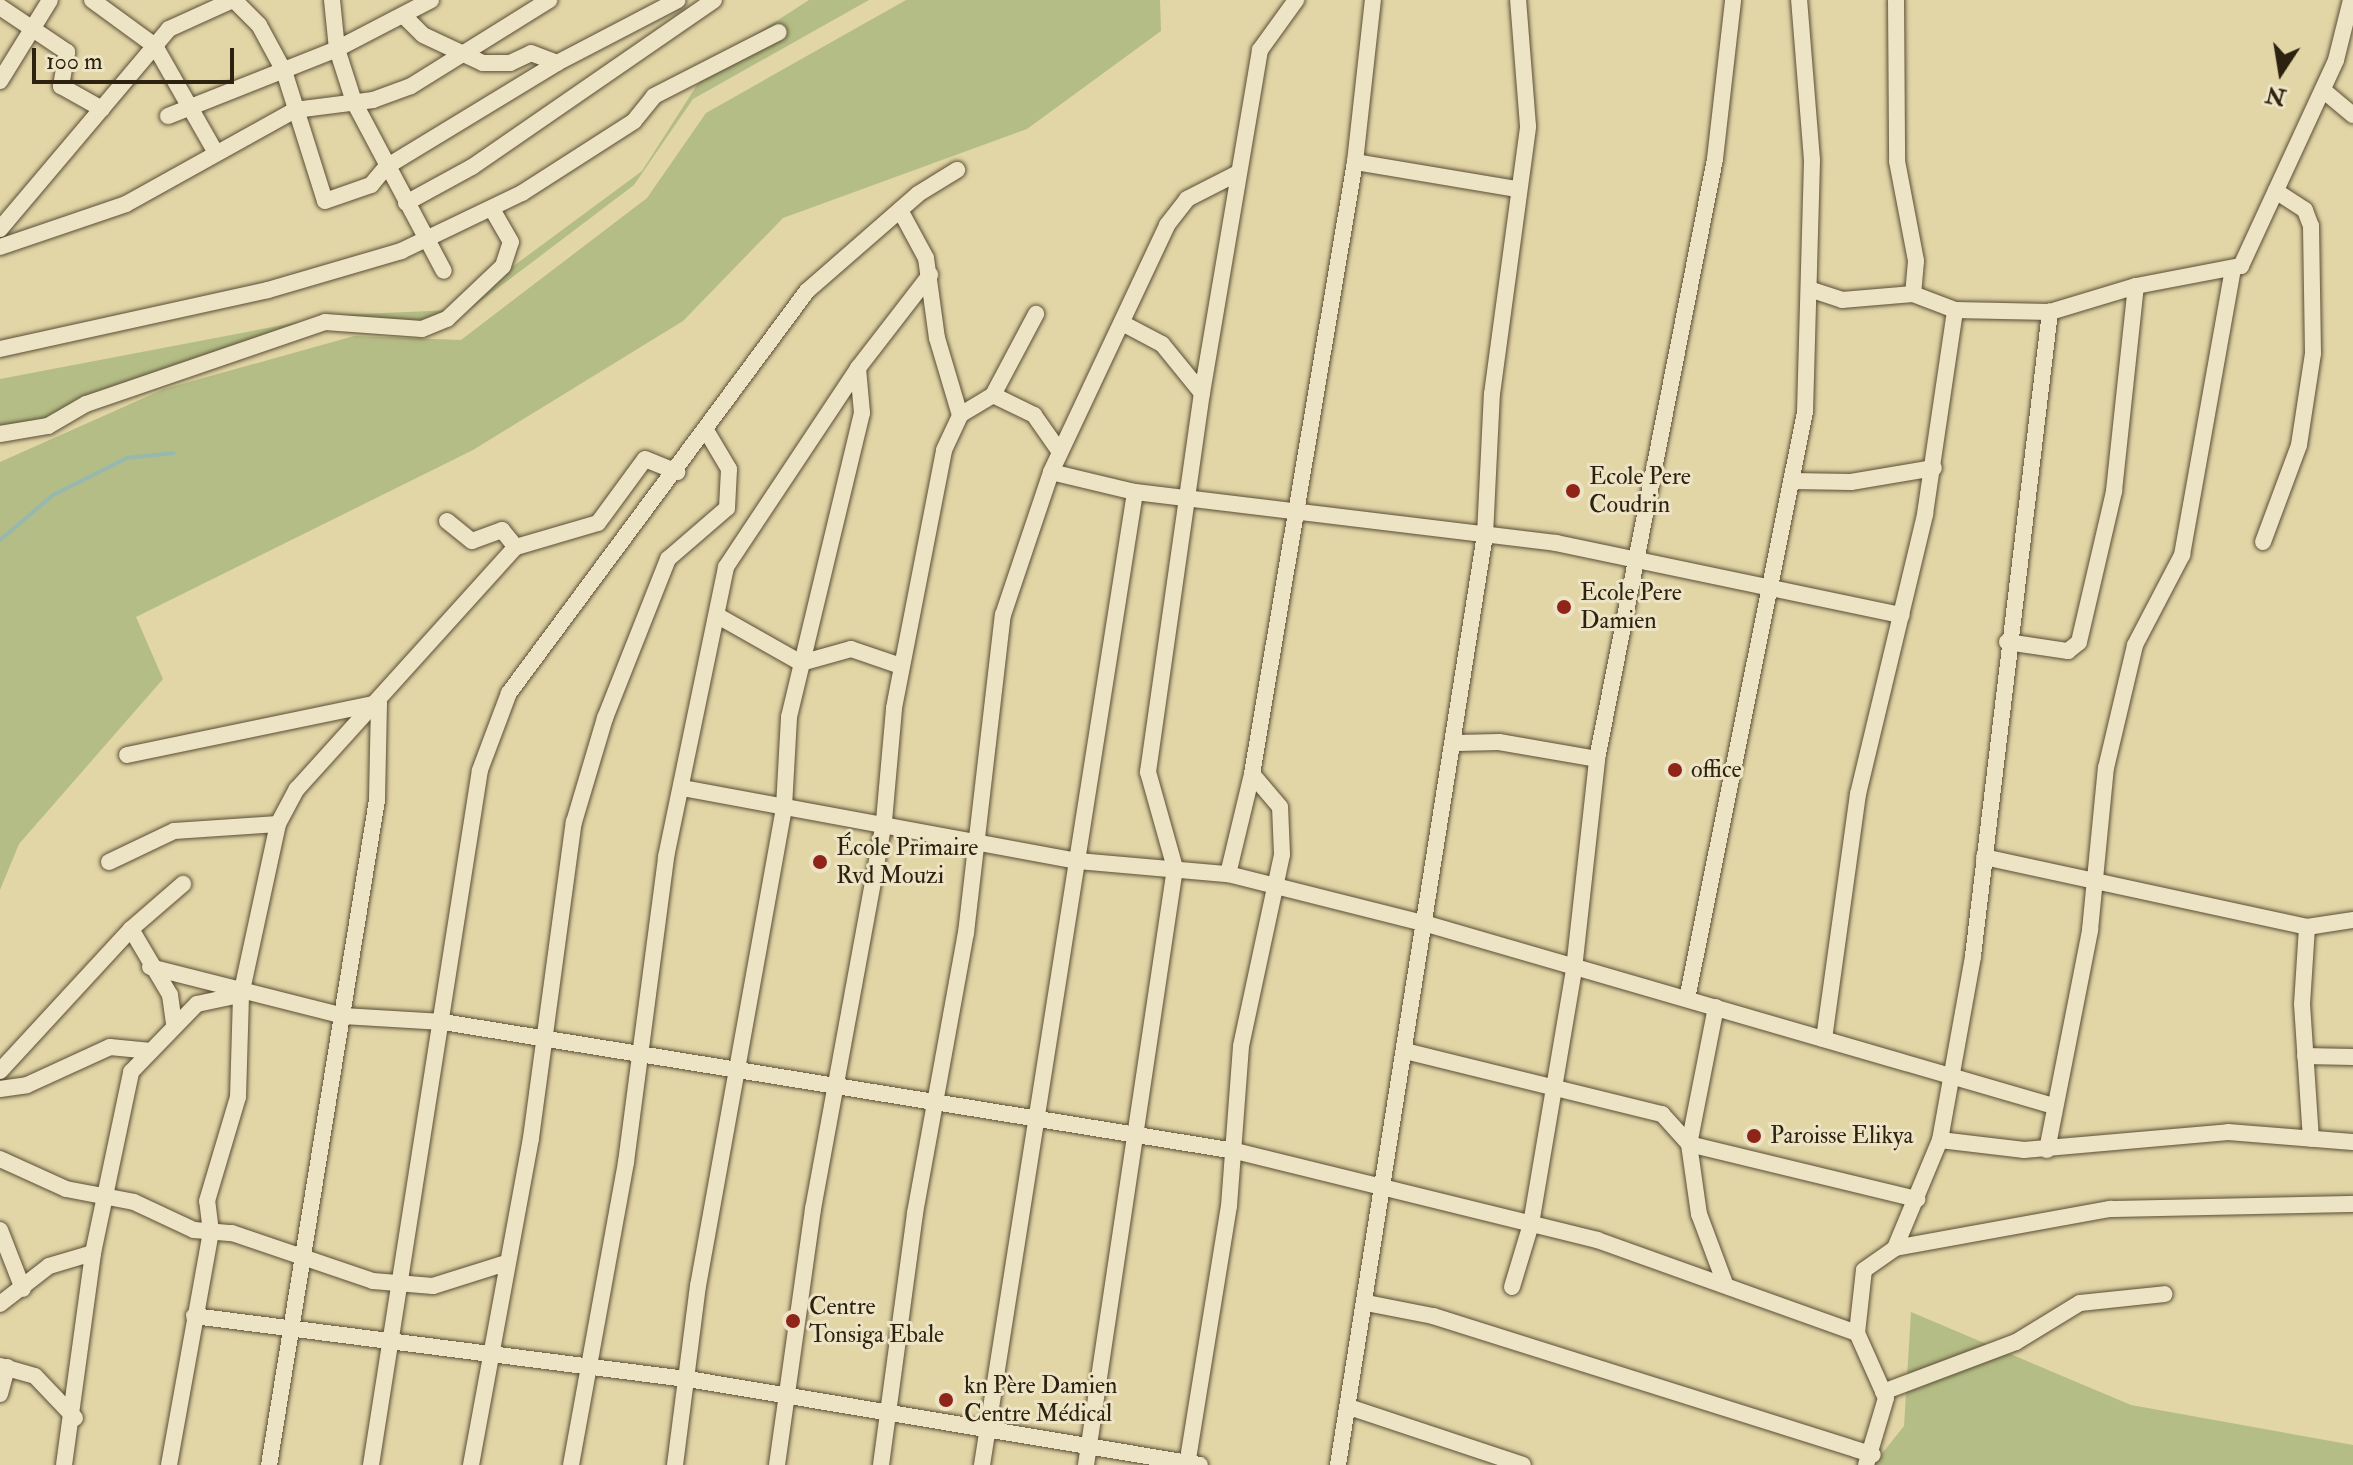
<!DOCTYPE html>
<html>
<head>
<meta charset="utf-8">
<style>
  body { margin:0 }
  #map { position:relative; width:2353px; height:1465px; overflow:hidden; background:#e2d5a6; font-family:"IM FELL Double Pica",serif }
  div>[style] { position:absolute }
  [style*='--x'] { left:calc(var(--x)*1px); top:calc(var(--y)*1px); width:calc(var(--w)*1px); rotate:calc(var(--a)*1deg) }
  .green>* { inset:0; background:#b5bd86 }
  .stream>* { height:4px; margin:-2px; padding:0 2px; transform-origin:2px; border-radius:2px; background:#96b8ae }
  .roads { filter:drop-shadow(0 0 2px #5a4e36) drop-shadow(0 0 2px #5a4e36) }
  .minor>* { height:16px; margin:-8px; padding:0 8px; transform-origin:8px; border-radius:8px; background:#ece4c5 }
  .dots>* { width:22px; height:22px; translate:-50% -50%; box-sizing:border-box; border:4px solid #ece4c5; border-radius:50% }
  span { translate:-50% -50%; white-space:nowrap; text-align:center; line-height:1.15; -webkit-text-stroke:6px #ece4c5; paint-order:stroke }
  .poi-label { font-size:24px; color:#2d2110 }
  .left { translate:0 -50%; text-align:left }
  .north { position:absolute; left:2241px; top:32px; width:80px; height:80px; -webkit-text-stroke:6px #ece4c5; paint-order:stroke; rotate:192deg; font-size:22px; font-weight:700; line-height:32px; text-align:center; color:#2d2110 }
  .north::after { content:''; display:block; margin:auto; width:28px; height:36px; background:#2d2110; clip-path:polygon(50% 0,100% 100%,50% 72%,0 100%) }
  .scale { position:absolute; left:32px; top:48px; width:202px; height:36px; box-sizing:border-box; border:4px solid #2d2110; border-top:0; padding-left:10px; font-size:24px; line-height:28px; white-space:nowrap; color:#2d2110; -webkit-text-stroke:6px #ece4c5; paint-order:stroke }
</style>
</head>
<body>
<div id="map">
  <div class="green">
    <i style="clip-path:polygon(809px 0,869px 0,693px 99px,634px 185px,448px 326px,340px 323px,150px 376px,0 440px,0 379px,336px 315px,454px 310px,642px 171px,711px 63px)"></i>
    <i style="clip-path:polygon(906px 0,1160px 0,1161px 31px,1027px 129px,783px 218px,683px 321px,473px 450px,136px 617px,163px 679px,19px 844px,0 890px,0 462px,164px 389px,354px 336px,461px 340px,647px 198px,706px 113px)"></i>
    <i style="clip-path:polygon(1911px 1312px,2131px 1405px,2353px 1445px,2353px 1465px,1873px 1465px,1904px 1426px)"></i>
  </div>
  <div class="stream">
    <i style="--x:0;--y:540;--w:70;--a:-40.3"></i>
    <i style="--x:53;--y:495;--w:83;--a:-26.6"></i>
    <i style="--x:127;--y:458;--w:47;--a:-6.1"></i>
  </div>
  <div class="roads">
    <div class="minor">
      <i style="--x:92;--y:0;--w:78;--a:36.1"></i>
      <i style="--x:155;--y:46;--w:121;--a:60.3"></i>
      <i style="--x:234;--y:0;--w:35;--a:45"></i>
      <i style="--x:259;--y:25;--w:52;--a:61.5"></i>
      <i style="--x:284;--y:71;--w:136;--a:72.5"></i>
      <i style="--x:325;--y:201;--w:49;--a:-19.2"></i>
      <i style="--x:371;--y:185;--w:23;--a:-50"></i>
      <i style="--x:386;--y:167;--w:200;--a:-31.3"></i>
      <i style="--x:332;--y:0;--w:49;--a:84.2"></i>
      <i style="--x:337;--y:49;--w:56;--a:72.2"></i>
      <i style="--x:354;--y:102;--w:191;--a:62"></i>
      <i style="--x:1896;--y:0;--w:161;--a:89.6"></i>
      <i style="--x:1897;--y:161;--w:102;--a:79.2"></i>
      <i style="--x:1916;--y:261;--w:33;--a:95"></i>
      <i style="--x:0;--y:7;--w:81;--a:33.9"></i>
      <i style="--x:67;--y:52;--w:35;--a:100"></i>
      <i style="--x:61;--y:86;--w:47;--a:29.3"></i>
      <i style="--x:405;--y:17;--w:25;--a:45"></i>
      <i style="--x:423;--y:35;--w:66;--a:25"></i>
      <i style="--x:483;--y:63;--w:27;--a:0"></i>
      <i style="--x:510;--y:63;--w:23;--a:-25"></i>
      <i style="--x:531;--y:53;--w:28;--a:21"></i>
      <i style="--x:557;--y:63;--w:136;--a:-27.5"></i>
      <i style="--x:0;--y:81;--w:95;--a:-58.3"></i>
      <i style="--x:2323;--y:90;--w:39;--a:40"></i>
      <i style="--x:168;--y:116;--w:182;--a:-21.6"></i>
      <i style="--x:337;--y:49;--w:106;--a:-27.5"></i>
      <i style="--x:1355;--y:162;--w:164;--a:9.5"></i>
      <i style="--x:406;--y:203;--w:75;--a:-28.6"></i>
      <i style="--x:472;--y:167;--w:294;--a:-34.6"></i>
      <i style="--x:900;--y:210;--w:55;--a:61.6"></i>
      <i style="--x:926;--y:258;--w:81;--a:82.2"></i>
      <i style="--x:937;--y:338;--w:80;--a:73.4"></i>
      <i style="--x:0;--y:229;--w:262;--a:-49.8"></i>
      <i style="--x:169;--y:29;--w:70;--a:-24.4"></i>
      <i style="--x:0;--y:247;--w:133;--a:-18.8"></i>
      <i style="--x:126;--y:204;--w:193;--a:-29.1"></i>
      <i style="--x:295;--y:110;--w:79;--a:-7.3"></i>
      <i style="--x:373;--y:100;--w:40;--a:-20.2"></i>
      <i style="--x:411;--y:86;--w:163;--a:-31.9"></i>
      <i style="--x:1809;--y:289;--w:35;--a:18"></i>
      <i style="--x:1842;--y:300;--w:71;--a:-4.8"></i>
      <i style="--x:1913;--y:294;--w:45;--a:20.9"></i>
      <i style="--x:1955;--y:310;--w:95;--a:1.2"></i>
      <i style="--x:2050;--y:312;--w:90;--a:-16.8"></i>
      <i style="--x:2136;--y:286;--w:107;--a:-10.8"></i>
      <i style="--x:2241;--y:266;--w:227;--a:-65.2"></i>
      <i style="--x:2336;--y:60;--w:62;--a:-76"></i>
      <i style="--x:1124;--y:324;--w:43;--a:27.8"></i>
      <i style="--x:1162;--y:344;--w:63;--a:50.8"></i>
      <i style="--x:0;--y:349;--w:274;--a:-12.4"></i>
      <i style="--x:268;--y:290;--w:139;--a:-16.3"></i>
      <i style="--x:401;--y:251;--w:134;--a:-25.6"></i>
      <i style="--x:522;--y:193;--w:133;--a:-32.7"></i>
      <i style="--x:634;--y:121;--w:32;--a:-51"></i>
      <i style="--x:654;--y:96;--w:140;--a:-27.1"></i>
      <i style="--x:993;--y:395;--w:46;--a:26"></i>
      <i style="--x:1034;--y:415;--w:45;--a:54.9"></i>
      <i style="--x:0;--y:434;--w:49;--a:-9.5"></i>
      <i style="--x:48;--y:426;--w:44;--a:-30.1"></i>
      <i style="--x:86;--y:404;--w:253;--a:-18.9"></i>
      <i style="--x:325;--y:322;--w:97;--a:4.1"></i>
      <i style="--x:422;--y:329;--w:27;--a:-22"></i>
      <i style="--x:447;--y:319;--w:77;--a:-43.4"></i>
      <i style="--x:503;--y:266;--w:25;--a:-72"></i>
      <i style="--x:511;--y:242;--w:39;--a:-120"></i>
      <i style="--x:1051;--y:472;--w:86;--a:13.4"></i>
      <i style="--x:1135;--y:492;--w:424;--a:6.9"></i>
      <i style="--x:1556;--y:543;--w:353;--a:11.8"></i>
      <i style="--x:1792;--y:481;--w:59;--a:1"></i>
      <i style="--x:1851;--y:482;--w:84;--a:-9.6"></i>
      <i style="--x:447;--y:521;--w:32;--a:39"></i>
      <i style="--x:472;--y:541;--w:32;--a:-20"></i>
      <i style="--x:502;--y:530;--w:22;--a:51"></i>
      <i style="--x:2263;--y:542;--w:103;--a:-69.6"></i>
      <i style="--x:2299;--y:445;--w:93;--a:-81.3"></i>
      <i style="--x:2313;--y:353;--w:127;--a:-90.9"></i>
      <i style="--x:2311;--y:226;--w:17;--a:-111"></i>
      <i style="--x:2305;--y:210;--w:35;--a:-147"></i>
      <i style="--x:718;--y:616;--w:95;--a:29.5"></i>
      <i style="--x:801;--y:663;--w:52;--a:-15.6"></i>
      <i style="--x:851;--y:649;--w:53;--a:18.8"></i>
      <i style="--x:2007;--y:642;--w:62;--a:8.4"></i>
      <i style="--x:2068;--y:651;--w:14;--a:-39"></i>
      <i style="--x:2079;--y:642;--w:155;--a:-76.9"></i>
      <i style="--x:2114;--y:491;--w:206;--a:-83.9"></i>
      <i style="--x:1457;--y:743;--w:42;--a:-1.4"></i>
      <i style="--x:1499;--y:742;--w:99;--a:9.8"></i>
      <i style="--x:127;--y:755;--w:257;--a:-11.7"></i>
      <i style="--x:379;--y:703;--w:97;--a:91.2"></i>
      <i style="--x:377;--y:800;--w:674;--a:99.22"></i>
      <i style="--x:683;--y:788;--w:402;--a:10.5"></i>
      <i style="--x:1078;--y:861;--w:151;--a:5"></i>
      <i style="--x:1228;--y:874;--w:205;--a:14.1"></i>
      <i style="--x:1427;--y:924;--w:653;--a:16.19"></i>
      <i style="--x:1984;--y:857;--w:330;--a:12.2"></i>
      <i style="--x:2307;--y:927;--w:47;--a:-8.7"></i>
      <i style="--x:109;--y:862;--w:72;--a:-25.5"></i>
      <i style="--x:174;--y:831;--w:104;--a:-3.9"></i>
      <i style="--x:1228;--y:874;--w:103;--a:-76.5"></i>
      <i style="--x:1252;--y:774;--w:621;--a:-80.45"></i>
      <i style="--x:1355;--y:162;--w:163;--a:-83.7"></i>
      <i style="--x:2307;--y:927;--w:77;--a:93.7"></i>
      <i style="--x:2302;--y:1004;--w:135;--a:86.2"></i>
      <i style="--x:131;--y:929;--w:77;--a:59.4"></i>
      <i style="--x:170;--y:995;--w:30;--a:82"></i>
      <i style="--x:150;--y:967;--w:199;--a:14.2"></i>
      <i style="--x:343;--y:1016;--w:100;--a:3.4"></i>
      <i style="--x:443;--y:1022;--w:802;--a:9.25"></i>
      <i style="--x:1235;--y:1151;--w:373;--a:13.8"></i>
      <i style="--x:1597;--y:1240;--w:276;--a:19.7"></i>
      <i style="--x:1857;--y:1333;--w:71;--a:66"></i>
      <i style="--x:1886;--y:1398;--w:70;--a:106.6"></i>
      <i style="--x:1687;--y:999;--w:599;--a:-78.63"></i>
      <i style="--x:1805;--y:412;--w:252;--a:-88.4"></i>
      <i style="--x:1812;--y:160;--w:161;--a:-94.6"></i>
      <i style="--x:1716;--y:1007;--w:140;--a:101.1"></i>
      <i style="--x:1689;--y:1144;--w:71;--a:81.9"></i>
      <i style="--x:1699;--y:1214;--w:72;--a:69.5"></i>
      <i style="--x:1824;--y:1039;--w:247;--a:-82.1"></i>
      <i style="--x:1858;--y:794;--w:288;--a:-76.5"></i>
      <i style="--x:1925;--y:514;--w:206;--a:-81.6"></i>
      <i style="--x:1405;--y:1051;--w:265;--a:13.8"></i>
      <i style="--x:1662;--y:1114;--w:40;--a:48"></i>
      <i style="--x:1689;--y:1144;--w:235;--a:13.6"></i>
      <i style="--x:2305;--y:1056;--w:48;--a:1.2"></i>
      <i style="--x:0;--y:1071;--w:193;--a:-47.3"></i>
      <i style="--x:131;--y:929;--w:69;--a:-40.9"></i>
      <i style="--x:0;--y:1089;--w:27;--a:-8"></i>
      <i style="--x:27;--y:1085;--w:91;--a:-24.6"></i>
      <i style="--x:110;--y:1047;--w:41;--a:5.6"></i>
      <i style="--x:1940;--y:1140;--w:85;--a:6.8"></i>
      <i style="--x:2024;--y:1150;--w:205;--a:-5"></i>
      <i style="--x:2228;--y:1132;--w:125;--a:4.6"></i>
      <i style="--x:2047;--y:1150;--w:224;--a:-78.9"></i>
      <i style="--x:2090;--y:930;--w:163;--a:-84.4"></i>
      <i style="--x:2106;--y:768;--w:126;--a:-76.7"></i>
      <i style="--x:2135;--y:645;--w:102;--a:-62.4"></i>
      <i style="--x:2182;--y:555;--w:291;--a:-79.9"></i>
      <i style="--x:0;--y:1159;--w:72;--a:24.4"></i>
      <i style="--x:66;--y:1189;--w:69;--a:10.8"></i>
      <i style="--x:134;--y:1202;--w:66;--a:25"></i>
      <i style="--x:194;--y:1230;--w:38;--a:5"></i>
      <i style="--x:232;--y:1233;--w:149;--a:18.8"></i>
      <i style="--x:373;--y:1281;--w:60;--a:4.8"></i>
      <i style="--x:433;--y:1286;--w:77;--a:-17.5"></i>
      <i style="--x:0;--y:1230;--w:63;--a:68.7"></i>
      <i style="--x:1895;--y:1248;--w:219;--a:-10.3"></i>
      <i style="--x:2110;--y:1209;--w:243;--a:-1.2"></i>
      <i style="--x:1512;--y:1287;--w:66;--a:-73.2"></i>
      <i style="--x:1531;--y:1224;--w:259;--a:-80.4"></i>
      <i style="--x:1574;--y:969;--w:211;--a:-83.7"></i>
      <i style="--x:1597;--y:759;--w:611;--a:-78.87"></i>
      <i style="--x:1715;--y:159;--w:160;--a:-83.5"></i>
      <i style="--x:1366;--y:1303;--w:68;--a:11"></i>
      <i style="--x:1433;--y:1316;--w:461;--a:17.5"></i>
      <i style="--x:0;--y:1304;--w:62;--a:-37.8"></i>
      <i style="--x:49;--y:1266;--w:46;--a:-16.5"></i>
      <i style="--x:93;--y:1253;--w:185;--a:-78.1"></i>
      <i style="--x:131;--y:1072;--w:95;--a:-45.9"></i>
      <i style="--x:197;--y:1004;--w:40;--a:-12"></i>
      <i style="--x:194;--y:1316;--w:498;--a:7.3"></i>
      <i style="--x:688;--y:1379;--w:519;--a:9.53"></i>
      <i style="--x:1857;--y:1333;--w:63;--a:-83.7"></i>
      <i style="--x:1864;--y:1270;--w:38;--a:-35"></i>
      <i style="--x:1895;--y:1248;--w:117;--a:-67.4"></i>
      <i style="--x:1940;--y:1140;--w:187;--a:-79.8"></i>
      <i style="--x:1973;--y:956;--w:649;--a:-83.18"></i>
      <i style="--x:0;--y:1366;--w:36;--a:16"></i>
      <i style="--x:35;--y:1376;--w:58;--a:46.4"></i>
      <i style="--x:1883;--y:1392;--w:142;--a:-20.6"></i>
      <i style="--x:2016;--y:1342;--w:75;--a:-31.4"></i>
      <i style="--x:2080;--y:1303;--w:85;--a:-6"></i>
      <i style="--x:0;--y:1394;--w:28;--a:-75"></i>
      <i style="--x:1352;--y:1408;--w:180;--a:18.4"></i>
      <i style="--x:64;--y:1465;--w:214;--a:-82.2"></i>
      <i style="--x:169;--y:1465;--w:237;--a:-79.8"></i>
      <i style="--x:211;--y:1232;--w:31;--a:-97"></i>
      <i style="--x:207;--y:1201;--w:109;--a:-73.4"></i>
      <i style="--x:238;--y:1097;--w:102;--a:-88.3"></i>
      <i style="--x:241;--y:995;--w:175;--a:-77.8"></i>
      <i style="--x:278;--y:824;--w:40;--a:-62"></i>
      <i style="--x:297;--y:789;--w:326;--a:-47.9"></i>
      <i style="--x:516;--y:547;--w:85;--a:-16.3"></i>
      <i style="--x:598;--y:523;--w:79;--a:-53.7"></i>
      <i style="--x:645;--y:459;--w:35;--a:22"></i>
      <i style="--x:371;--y:1465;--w:703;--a:-81.09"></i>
      <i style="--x:480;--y:770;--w:82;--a:-69.4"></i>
      <i style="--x:509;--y:693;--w:500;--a:-53.45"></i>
      <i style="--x:807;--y:291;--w:147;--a:-41.1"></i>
      <i style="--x:918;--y:194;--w:46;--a:-31.6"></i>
      <i style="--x:471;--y:1465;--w:332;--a:-79.6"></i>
      <i style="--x:531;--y:1138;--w:319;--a:-82.3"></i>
      <i style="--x:574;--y:822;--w:109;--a:-73.4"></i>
      <i style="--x:605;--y:718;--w:171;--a:-68.4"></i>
      <i style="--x:668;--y:559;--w:78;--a:-40.8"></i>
      <i style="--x:727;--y:508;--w:39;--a:-87"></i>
      <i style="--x:729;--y:469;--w:43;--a:-120.7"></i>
      <i style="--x:571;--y:1465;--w:308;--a:-79.7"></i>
      <i style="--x:626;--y:1162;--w:308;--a:-82.5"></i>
      <i style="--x:666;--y:857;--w:296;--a:-78.3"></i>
      <i style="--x:726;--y:567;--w:239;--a:-56.4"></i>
      <i style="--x:858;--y:368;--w:118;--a:-52.3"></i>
      <i style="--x:675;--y:1465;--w:180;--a:-82.7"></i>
      <i style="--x:698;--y:1286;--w:487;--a:-79.8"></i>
      <i style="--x:784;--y:807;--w:90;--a:-86.8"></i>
      <i style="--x:789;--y:717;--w:313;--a:-76.5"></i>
      <i style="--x:862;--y:413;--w:45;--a:-95.1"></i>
      <i style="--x:777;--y:1465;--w:259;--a:-82"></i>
      <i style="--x:813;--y:1209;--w:394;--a:-79.6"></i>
      <i style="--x:884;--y:821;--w:113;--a:-84.9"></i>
      <i style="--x:894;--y:708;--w:263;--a:-79"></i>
      <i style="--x:944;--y:450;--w:38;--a:-65"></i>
      <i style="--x:960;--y:415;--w:39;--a:-31"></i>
      <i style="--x:993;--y:395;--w:92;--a:-62"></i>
      <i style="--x:881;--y:1465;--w:254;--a:-82.3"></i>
      <i style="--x:915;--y:1213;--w:285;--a:-79.7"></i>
      <i style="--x:966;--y:933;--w:320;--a:-83.4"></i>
      <i style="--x:1003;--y:615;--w:151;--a:-71.4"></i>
      <i style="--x:1051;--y:472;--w:273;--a:-64.8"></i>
      <i style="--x:1167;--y:225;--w:33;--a:-52"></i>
      <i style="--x:1187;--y:199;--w:55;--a:-27"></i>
      <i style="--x:982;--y:1465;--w:985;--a:-81.06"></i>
      <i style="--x:1086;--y:1465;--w:604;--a:-81.52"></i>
      <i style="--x:1175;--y:868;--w:100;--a:-105.7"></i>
      <i style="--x:1148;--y:772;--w:383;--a:-81.9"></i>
      <i style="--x:1202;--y:393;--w:348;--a:-80.4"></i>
      <i style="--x:1260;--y:50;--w:62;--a:-54.2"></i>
      <i style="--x:1187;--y:1465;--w:262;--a:-80.8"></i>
      <i style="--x:1229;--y:1206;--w:160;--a:-85.7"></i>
      <i style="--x:1241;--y:1046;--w:196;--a:-77.9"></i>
      <i style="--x:1282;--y:854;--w:47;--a:-92.4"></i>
      <i style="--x:1280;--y:807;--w:43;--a:-130.3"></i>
      <i style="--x:1338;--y:1465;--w:942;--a:-81.02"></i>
      <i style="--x:1485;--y:535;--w:141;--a:-87.2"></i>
      <i style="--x:1492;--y:394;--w:270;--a:-82.3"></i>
      <i style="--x:1528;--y:126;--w:126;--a:-94.5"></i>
    </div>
  </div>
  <div class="dots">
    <i style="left:1573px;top:491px;background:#8f2418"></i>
    <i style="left:1564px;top:607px;background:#8f2418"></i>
    <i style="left:1675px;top:770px;background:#8f2418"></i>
    <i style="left:820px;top:862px;background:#8f2418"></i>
    <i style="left:1754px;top:1136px;background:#8f2418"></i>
    <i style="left:793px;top:1321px;background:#8f2418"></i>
    <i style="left:946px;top:1400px;background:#8f2418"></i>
  </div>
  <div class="poi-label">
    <span class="left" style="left:1589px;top:491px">Ecole Pere<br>Coudrin</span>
    <span class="left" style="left:1580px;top:607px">Ecole Pere<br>Damien</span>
    <span class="left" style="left:1691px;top:770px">office</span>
    <span class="left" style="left:836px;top:862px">École Primaire<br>Rvd Mouzi</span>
    <span class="left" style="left:1770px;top:1136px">Paroisse Elikya</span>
    <span class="left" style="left:809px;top:1321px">Centre<br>Tonsiga Ebale</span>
    <span class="left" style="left:964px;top:1400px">kn Père Damien<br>Centre Médical</span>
  </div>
  <div class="north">N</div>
  <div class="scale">100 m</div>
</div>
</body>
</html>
